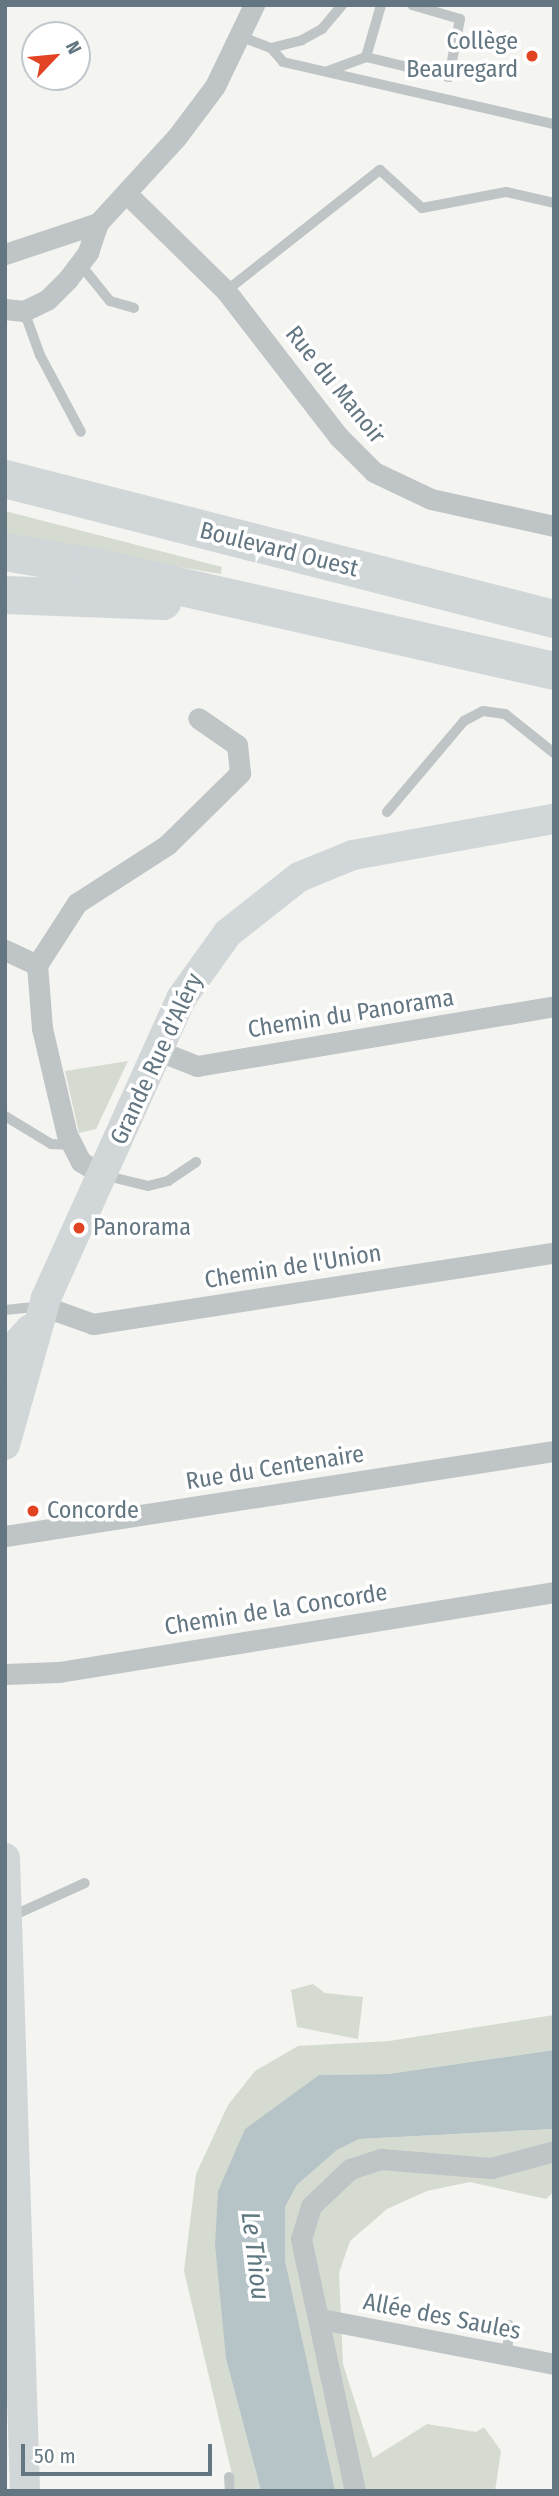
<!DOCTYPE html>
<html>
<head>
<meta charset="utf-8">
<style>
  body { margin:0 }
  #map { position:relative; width:559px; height:2496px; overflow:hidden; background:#f4f4f0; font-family:"Fira Sans Condensed",sans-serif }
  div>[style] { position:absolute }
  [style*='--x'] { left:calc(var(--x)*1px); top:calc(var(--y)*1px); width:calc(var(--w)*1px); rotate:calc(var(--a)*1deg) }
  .green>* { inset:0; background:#d6dbd1 }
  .water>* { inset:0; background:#b7c4c7 }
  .lane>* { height:10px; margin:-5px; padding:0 5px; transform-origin:5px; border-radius:5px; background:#bfc4c6 }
  .street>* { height:21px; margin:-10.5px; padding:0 10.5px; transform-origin:10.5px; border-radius:10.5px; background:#bfc4c6 }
  .secondary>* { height:30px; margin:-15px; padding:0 15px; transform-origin:15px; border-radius:15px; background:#d1d6d9 }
  .highway>* { height:38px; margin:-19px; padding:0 19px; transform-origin:19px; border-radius:19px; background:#d1d6d9 }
  .dots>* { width:19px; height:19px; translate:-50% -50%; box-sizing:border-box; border:4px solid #fff; border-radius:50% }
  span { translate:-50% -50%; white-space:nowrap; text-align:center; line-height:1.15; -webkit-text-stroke:7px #fff; paint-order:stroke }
  .poi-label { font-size:24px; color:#637681 }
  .right { translate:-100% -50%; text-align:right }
  .left { translate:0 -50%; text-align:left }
  .street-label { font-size:24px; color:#637681 }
  .water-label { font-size:26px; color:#5f787f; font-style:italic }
  .frame { position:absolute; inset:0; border:7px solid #637681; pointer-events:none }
  .north { position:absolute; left:21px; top:21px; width:70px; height:70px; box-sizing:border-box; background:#fff; border:2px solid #c1c8cd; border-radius:50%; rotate:64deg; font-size:19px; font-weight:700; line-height:28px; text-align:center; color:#637681 }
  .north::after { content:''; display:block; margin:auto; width:24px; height:32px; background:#e24423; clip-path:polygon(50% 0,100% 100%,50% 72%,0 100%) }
  .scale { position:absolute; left:21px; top:2444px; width:191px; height:32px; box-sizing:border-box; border:4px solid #637681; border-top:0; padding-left:9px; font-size:21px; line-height:24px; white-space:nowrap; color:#637681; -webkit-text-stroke:5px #fff; paint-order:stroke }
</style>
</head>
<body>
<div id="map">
  <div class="green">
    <i style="clip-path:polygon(5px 511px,222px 567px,221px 574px,5px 538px)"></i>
    <i style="clip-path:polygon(128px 1061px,96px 1129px,79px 1133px,65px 1071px)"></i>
    <i style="clip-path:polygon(313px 1984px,325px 1993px,363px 1997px,358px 2039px,297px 2027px,291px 1990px)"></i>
    <i style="clip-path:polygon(554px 2015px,554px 2050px,388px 2074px,319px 2075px,226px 2359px,261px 2491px,236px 2491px,184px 2271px,196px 2174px,228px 2105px,255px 2071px,298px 2046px,389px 2041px)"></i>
    <i style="clip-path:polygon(554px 2129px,554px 2192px,546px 2199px,470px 2182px,427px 2191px,387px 2209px,350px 2241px,339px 2273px,343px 2364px,373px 2458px,427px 2424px,476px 2432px,484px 2427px,501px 2451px,495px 2491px,334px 2491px,285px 2260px,285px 2207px,297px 2185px,337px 2150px,359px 2139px)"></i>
  </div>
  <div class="water">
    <i style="clip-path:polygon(554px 2050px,554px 2129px,359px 2139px,337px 2150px,297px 2185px,285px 2207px,285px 2260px,335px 2491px,261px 2491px,226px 2359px,215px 2244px,218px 2191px,245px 2129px,319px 2075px,388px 2074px)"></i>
  </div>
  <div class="lane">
    <i style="--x:242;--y:37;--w:31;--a:21"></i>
    <i style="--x:271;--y:48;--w:32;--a:-14"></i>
    <i style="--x:302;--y:40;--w:23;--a:-29"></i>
    <i style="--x:322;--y:29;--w:31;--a:-50"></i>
    <i style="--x:271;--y:48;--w:18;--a:49"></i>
    <i style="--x:283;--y:62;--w:278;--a:12.9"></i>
    <i style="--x:366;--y:57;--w:54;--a:-73.9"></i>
    <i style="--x:328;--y:71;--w:40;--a:-20.2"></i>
    <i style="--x:366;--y:57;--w:85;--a:13.5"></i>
    <i style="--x:449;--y:77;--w:59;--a:-79.3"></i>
    <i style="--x:460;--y:19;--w:50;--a:-163.7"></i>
    <i style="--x:80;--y:264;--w:48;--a:51"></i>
    <i style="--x:110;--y:301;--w:25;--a:16"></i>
    <i style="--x:226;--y:291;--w:196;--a:-38.2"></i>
    <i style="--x:380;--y:170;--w:57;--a:42.1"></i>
    <i style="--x:422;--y:208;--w:86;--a:-10.8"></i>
    <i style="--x:506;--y:192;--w:49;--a:12.9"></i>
    <i style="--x:24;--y:311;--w:47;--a:70"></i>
    <i style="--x:40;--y:355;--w:87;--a:62"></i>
    <i style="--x:387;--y:812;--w:119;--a:-49.8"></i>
    <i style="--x:464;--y:721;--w:21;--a:-28"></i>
    <i style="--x:483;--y:711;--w:22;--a:8"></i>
    <i style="--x:505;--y:714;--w:63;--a:38.5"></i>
    <i style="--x:5;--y:1116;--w:54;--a:31.3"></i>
    <i style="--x:51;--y:1144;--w:20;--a:3"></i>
    <i style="--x:103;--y:1175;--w:46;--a:13.7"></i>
    <i style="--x:148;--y:1186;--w:21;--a:-14"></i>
    <i style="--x:168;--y:1181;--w:34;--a:-34"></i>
    <i style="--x:5;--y:1310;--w:36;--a:-6"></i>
    <i style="--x:10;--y:1917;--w:82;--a:-24.4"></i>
    <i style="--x:507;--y:2356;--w:31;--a:-86"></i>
    <i style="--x:229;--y:2477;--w:14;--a:86"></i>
  </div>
  <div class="street">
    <i style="--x:126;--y:193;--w:140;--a:44.4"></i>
    <i style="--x:226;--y:291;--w:185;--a:52.3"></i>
    <i style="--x:339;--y:437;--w:49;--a:45"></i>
    <i style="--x:374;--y:472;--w:63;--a:25.3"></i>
    <i style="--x:431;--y:499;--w:126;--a:12.4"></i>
    <i style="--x:5;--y:254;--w:98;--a:-18.4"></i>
    <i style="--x:5;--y:309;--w:19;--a:6"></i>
    <i style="--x:24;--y:311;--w:25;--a:-26"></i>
    <i style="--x:47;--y:300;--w:30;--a:-45"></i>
    <i style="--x:68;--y:279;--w:34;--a:-53"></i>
    <i style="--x:88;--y:252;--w:31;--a:-71"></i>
    <i style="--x:98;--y:223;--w:115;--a:-47.5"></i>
    <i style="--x:176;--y:138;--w:65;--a:-53.1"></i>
    <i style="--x:215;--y:86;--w:90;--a:-64.3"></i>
    <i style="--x:5;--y:950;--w:35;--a:25"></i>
    <i style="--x:159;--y:1051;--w:41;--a:21.5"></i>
    <i style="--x:197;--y:1066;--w:362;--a:-9.5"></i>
    <i style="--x:103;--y:1175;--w:26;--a:-149"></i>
    <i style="--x:81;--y:1162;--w:30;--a:-117"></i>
    <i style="--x:67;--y:1135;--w:110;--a:-103.2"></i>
    <i style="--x:42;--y:1028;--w:63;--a:-94.5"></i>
    <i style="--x:37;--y:965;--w:74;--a:-57.2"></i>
    <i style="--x:77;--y:903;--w:107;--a:-32.8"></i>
    <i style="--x:167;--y:845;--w:103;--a:-44.6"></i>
    <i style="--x:240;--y:773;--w:28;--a:-96"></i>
    <i style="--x:237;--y:745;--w:47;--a:-145.3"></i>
    <i style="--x:43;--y:1306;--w:53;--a:19.8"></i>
    <i style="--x:93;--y:1324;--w:466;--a:-8.8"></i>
    <i style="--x:5;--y:1536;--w:556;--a:-8.8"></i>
    <i style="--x:5;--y:1674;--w:54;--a:-2.1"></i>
    <i style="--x:59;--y:1672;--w:501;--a:-9.18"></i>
    <i style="--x:321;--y:2319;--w:237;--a:10.9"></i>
    <i style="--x:355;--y:2491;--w:258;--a:-102.1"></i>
    <i style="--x:301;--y:2239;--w:34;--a:-73"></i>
    <i style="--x:311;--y:2206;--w:54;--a:-43.5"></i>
    <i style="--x:350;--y:2169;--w:33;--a:-18"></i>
    <i style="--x:381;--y:2159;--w:110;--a:4.7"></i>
    <i style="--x:491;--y:2168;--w:65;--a:-15.1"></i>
  </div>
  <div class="secondary">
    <i style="--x:5;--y:1367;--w:22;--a:-66"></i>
    <i style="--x:14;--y:1347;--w:24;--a:-48"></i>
    <i style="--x:5;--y:1445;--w:153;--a:-74.4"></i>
    <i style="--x:46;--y:1298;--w:330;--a:-65.7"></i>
    <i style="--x:182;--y:997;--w:79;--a:-54.3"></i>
    <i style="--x:228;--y:933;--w:90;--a:-38.3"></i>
    <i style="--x:299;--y:877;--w:58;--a:-22.2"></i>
    <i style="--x:353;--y:855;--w:204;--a:-10.2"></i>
    <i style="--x:5;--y:1858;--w:633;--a:88.19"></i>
  </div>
  <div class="highway">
    <i style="--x:5;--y:479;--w:567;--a:14.31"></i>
    <i style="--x:5;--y:552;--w:89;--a:9.7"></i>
    <i style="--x:93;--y:567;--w:473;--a:12.7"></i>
    <i style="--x:5;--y:595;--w:158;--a:2.2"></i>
  </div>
  <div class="dots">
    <i style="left:532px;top:56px;background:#e24423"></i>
    <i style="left:79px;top:1228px;background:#e24423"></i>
    <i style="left:33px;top:1511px;background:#e24423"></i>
  </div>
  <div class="poi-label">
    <span class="right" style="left:518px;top:56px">Collège<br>Beauregard</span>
    <span class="left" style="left:93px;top:1228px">Panorama</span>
    <span class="left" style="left:47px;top:1511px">Concorde</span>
  </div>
  <div class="street-label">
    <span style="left:335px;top:385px;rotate:51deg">Rue du Manoir</span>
    <span style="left:279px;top:550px;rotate:14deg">Boulevard Ouest</span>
    <span style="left:351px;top:1014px;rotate:-9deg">Chemin du Panorama</span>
    <span style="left:157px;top:1059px;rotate:-65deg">Grande Rue d'Aléry</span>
    <span style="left:293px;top:1267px;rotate:-9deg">Chemin de l'Union</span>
    <span style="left:275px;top:1468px;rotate:-9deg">Rue du Centenaire</span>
    <span style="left:276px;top:1610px;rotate:-9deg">Chemin de la Concorde</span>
    <span style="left:442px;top:2317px;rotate:11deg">Allée des Saules</span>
  </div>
  <div class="water-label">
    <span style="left:255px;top:2256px;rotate:83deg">Le Thiou</span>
  </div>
  <div class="frame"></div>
  <div class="north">N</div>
  <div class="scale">50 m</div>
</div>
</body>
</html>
